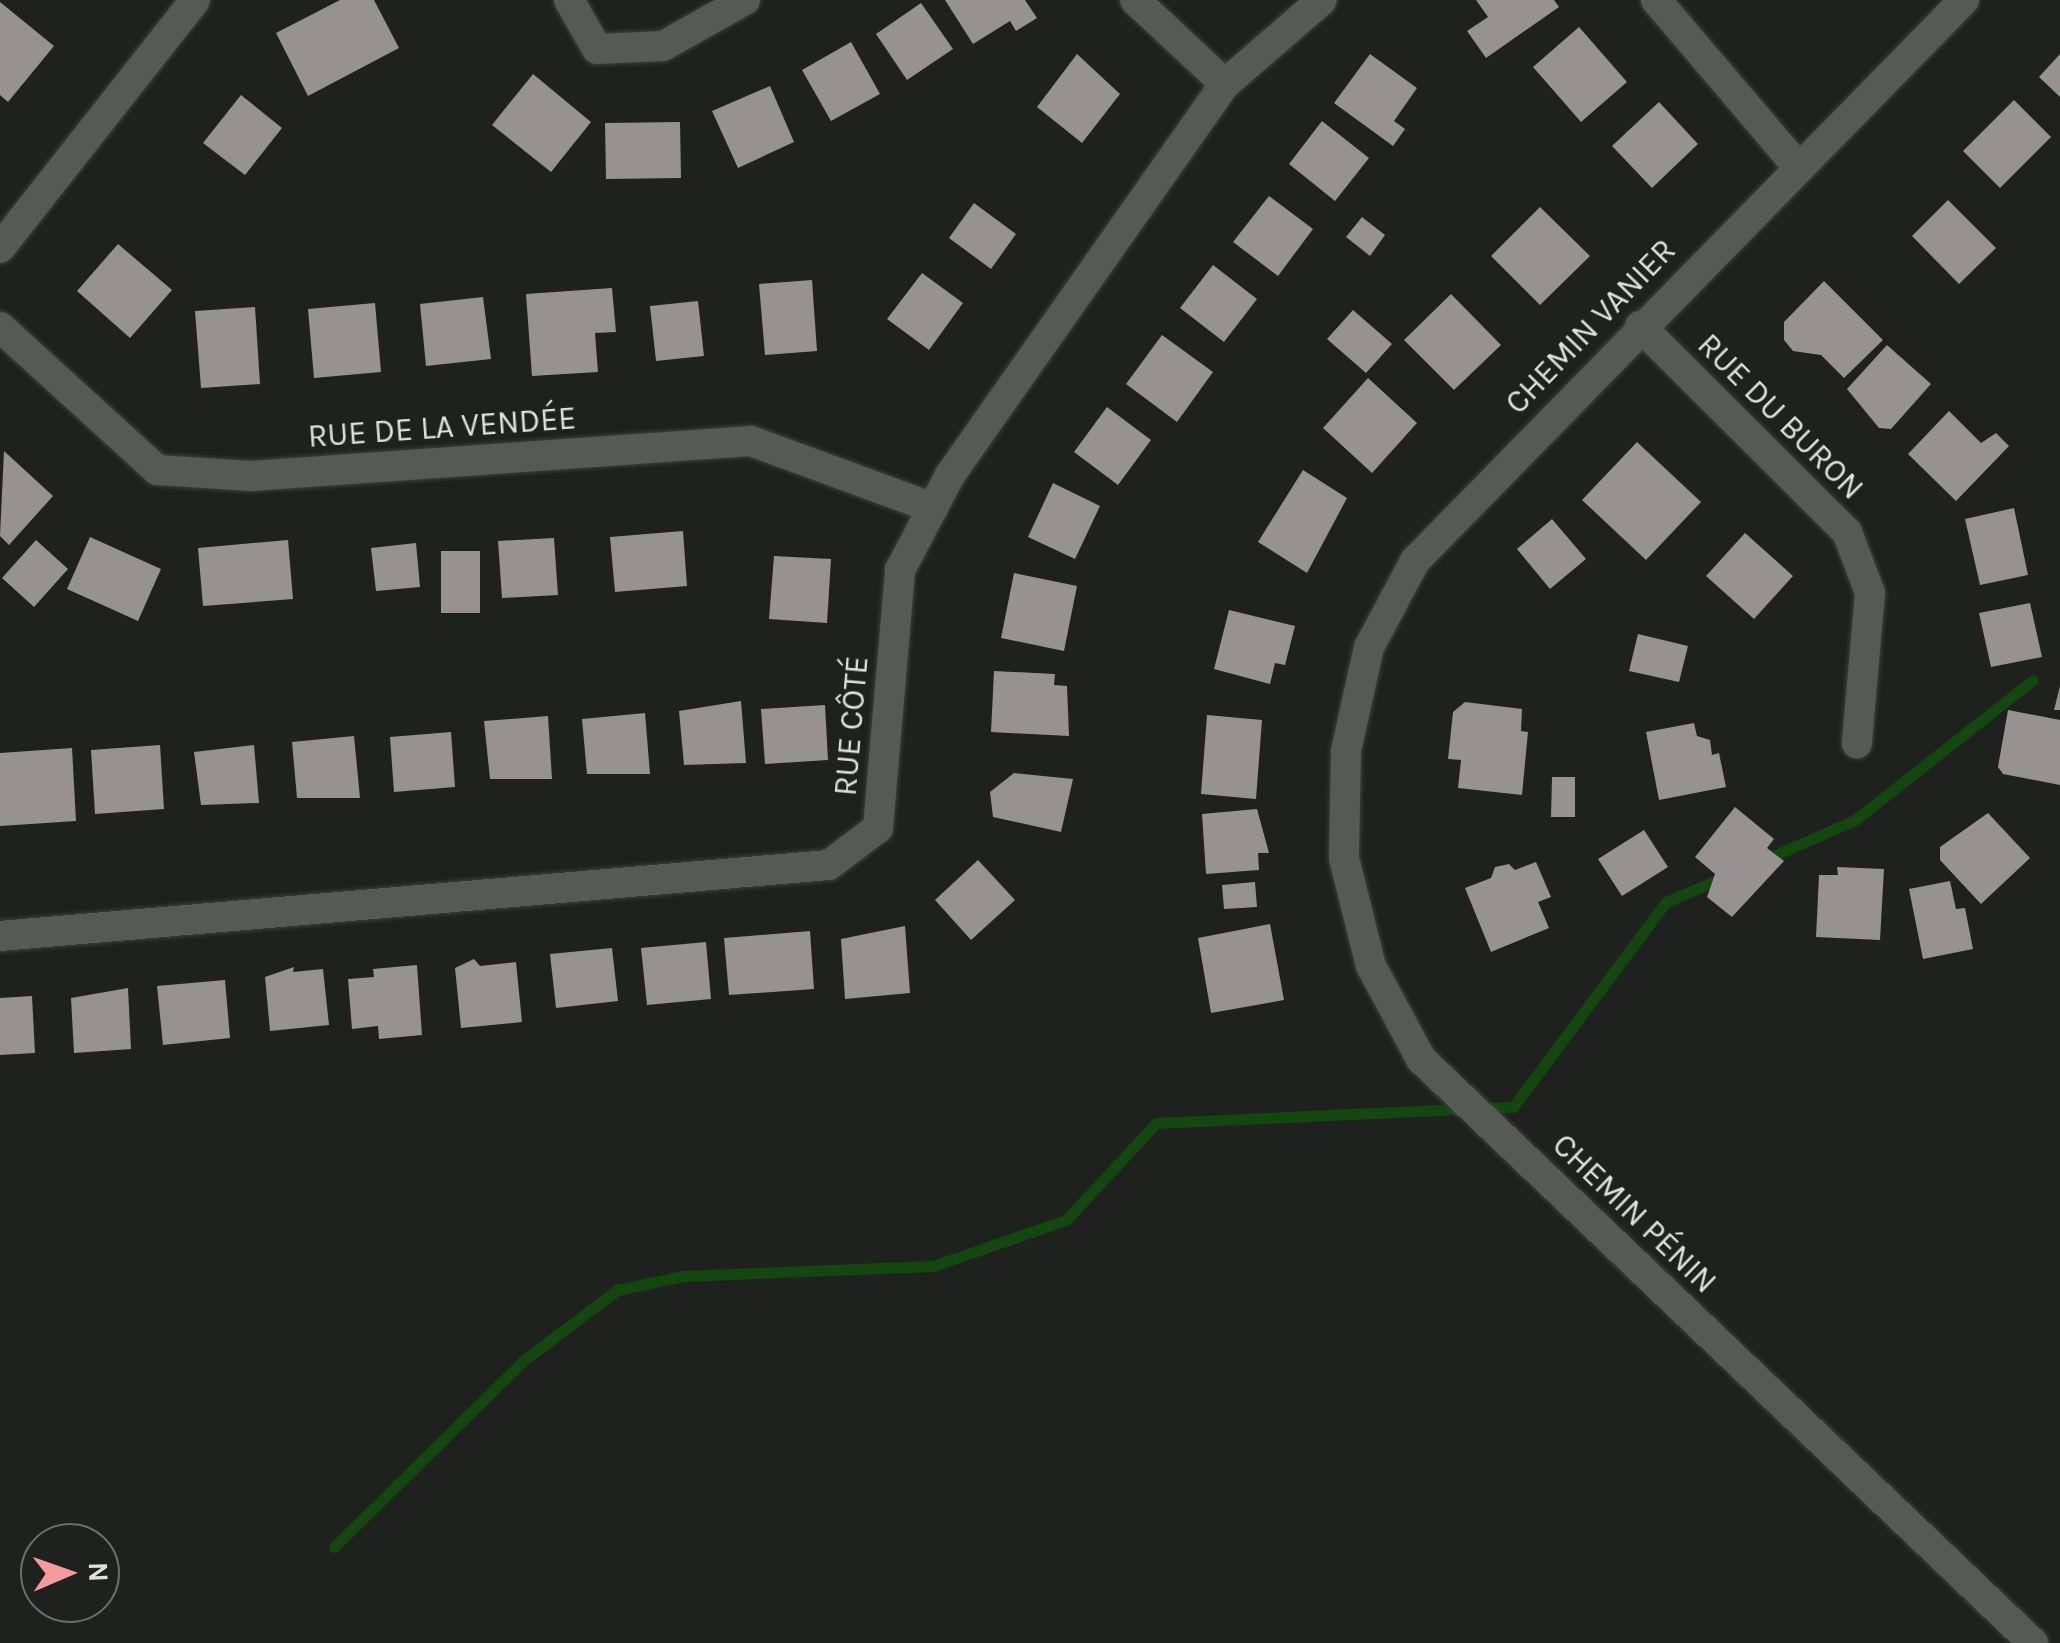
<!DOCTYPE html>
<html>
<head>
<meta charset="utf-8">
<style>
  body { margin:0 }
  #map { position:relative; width:2060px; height:1643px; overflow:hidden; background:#1f211e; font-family:Karla,sans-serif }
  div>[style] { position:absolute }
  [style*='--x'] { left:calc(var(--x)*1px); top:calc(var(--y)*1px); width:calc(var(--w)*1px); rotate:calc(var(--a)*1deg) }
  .stream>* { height:11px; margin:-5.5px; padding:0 5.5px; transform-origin:5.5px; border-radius:5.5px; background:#14470f }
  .building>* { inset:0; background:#979191 }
  .roads { filter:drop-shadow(0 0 2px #3c3e3c) drop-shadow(0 0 2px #3c3e3c) }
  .minor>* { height:30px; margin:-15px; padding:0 15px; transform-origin:15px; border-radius:15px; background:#565955 }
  span { translate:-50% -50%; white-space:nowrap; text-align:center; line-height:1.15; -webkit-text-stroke:10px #1f211e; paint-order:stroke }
  .street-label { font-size:32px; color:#dfe1df }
  .north { position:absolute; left:20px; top:1523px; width:100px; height:100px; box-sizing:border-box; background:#1f211e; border:2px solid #6c6e6b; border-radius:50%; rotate:88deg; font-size:28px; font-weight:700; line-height:40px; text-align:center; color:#dfe1df }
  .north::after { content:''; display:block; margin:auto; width:35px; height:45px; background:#f59b9e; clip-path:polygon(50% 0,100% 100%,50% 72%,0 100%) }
</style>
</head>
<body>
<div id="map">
  <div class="stream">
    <i style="--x:1764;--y:860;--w:99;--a:-23.7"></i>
    <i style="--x:1855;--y:820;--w:226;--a:-38.2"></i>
    <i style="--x:334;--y:1547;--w:265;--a:-44.5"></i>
    <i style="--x:523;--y:1361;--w:118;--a:-37.1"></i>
    <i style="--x:617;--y:1290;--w:67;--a:-12"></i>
    <i style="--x:683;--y:1276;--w:250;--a:-2.3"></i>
    <i style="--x:933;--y:1266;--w:141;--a:-19.1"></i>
    <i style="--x:1066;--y:1220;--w:132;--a:-47.1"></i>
    <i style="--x:1156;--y:1123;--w:357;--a:-2.6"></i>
    <i style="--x:1513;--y:1107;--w:256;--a:-53.3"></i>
    <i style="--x:1666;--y:902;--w:63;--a:-23.3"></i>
  </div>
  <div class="building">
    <i style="clip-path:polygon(340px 0,374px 0,399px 48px,308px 96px,276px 33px)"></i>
    <i style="clip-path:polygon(945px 0,1025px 0,1037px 18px,1016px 31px,1010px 21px,973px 44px)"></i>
    <i style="clip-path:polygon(1476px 0,1554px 0,1559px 7px,1486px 58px,1467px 31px,1488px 17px)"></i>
    <i style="clip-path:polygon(0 2px,54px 46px,8px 102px,0 95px)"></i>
    <i style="clip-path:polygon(921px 3px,953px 49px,907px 80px,876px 34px)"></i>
    <i style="clip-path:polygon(1579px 27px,1627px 82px,1581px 122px,1533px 67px)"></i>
    <i style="clip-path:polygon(851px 42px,880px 94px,831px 121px,802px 70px)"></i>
    <i style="clip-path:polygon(1077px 54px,1120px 94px,1082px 143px,1037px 107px)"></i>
    <i style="clip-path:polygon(1370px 54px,1417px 88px,1394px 121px,1405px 129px,1393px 146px,1334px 103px)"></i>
    <i style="clip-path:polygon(2060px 54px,2060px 97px,2039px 77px)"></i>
    <i style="clip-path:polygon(533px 74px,591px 122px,551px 172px,492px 125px)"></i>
    <i style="clip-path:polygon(770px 86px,794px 142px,738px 168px,712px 111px)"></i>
    <i style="clip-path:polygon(241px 95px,282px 128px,245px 175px,203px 143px)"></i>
    <i style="clip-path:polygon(2014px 100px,2051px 137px,2000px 188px,1963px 151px)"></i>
    <i style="clip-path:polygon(1659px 102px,1698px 144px,1652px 188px,1612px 146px)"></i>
    <i style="clip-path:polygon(1322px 121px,1369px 158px,1335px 201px,1289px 164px)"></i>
    <i style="clip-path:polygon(680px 122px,681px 178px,606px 179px,605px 123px)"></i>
    <i style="clip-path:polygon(1269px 196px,1313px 229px,1278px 276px,1233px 242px)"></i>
    <i style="clip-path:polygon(1948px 200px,1996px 248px,1959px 284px,1912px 236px)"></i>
    <i style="clip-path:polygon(974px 203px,1016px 234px,991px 269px,949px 238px)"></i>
    <i style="clip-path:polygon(1540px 207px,1590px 256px,1540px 305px,1491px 256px)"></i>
    <i style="clip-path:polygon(1362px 217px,1385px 235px,1370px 256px,1346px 237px)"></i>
    <i style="clip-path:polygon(118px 244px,172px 290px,130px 338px,77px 291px)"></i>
    <i style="clip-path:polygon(1213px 265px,1257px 299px,1224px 342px,1180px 308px)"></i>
    <i style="clip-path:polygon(922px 273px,963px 303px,929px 350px,887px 319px)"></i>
    <i style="clip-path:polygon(812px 280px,817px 351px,765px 355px,759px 284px)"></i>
    <i style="clip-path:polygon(1824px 281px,1883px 340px,1844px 378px,1821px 355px,1793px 351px,1784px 340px,1784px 322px)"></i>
    <i style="clip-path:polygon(612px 288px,616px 332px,595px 333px,598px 372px,532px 376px,526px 294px)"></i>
    <i style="clip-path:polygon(1451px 294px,1501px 345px,1454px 390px,1404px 340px)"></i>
    <i style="clip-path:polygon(483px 297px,491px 359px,426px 366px,420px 304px)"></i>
    <i style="clip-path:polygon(698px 301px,704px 356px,656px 361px,650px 306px)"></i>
    <i style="clip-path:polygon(375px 303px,381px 372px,314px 378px,308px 309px)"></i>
    <i style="clip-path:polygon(255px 307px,260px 384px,201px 388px,195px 311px)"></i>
    <i style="clip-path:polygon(1353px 310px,1392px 344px,1366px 373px,1327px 339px)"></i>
    <i style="clip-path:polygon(1162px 335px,1213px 372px,1177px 422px,1126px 384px)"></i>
    <i style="clip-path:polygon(1887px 345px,1931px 384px,1891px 429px,1879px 428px,1847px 389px)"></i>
    <i style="clip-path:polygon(1368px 378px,1417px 423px,1372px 473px,1323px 428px)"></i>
    <i style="clip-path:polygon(1107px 407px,1151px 440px,1118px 485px,1074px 452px)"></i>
    <i style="clip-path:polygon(1949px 411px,1981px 443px,1996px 433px,2009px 446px,1956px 501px,1908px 454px)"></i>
    <i style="clip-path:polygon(1637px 442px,1701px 502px,1646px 560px,1582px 500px)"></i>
    <i style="clip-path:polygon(4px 451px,53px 496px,9px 545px,0 536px)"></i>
    <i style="clip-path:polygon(1303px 470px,1347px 498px,1307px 573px,1258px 542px)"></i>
    <i style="clip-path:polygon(1053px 483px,1100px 506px,1075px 559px,1028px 537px)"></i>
    <i style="clip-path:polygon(2014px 508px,2028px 575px,1980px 585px,1965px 519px)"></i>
    <i style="clip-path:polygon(1552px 519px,1586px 559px,1550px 589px,1517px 549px)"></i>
    <i style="clip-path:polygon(683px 531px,687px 586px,615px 592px,610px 537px)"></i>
    <i style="clip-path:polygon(1745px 533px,1793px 576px,1754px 619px,1706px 576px)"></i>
    <i style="clip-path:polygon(90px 537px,161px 569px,138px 621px,67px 589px)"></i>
    <i style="clip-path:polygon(554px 538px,558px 595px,502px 598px,498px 541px)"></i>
    <i style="clip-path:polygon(36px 540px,68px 569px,34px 607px,2px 578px)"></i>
    <i style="clip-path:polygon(288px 540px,293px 599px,203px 606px,198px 548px)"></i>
    <i style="clip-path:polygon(416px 543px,420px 587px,376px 591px,371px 548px)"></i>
    <i style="clip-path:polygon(441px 551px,480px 551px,480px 613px,441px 613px)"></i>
    <i style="clip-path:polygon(774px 556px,831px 559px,827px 623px,769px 619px)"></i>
    <i style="clip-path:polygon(1014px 573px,1077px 586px,1064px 651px,1001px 638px)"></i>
    <i style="clip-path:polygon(2030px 603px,2042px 657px,1991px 667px,1979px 613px)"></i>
    <i style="clip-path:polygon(1229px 610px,1295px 626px,1285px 665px,1275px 663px,1270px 684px,1214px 669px)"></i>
    <i style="clip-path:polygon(1638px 634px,1688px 646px,1679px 682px,1629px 671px)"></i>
    <i style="clip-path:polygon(994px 671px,1055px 674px,1054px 685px,1067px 686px,1069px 736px,991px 732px)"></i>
    <i style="clip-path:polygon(2060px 686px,2060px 710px,2054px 710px)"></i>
    <i style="clip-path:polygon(741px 701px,746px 763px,684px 765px,679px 711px)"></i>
    <i style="clip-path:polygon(1465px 702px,1522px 709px,1521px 731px,1528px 732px,1522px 795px,1458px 788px,1461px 760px,1448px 759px,1453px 712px)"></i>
    <i style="clip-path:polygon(825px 705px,828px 760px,765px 764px,761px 709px)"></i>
    <i style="clip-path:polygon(2008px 710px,2060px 720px,2060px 785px,2003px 774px,1998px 767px)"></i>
    <i style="clip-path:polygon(645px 713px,650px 774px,587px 774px,582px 719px)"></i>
    <i style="clip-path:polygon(1207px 715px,1262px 720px,1256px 799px,1201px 794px)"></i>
    <i style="clip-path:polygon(548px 716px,552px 779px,490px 779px,484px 721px)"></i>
    <i style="clip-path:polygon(1694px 723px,1697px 736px,1710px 740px,1712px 755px,1719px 753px,1726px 787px,1659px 800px,1646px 732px)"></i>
    <i style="clip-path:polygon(451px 732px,455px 787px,394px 792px,390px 737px)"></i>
    <i style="clip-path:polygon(354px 736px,360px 798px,297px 798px,292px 742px)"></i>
    <i style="clip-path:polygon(160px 745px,164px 809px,95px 814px,91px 750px)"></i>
    <i style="clip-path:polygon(254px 745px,259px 803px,201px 805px,194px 752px)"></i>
    <i style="clip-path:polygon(72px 748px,76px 821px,0 826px,0 753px)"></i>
    <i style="clip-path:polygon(1014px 773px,1073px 779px,1061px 832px,993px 817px,990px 792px)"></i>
    <i style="clip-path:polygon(1552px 777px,1575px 777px,1575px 817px,1551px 817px)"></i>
    <i style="clip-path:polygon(1735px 807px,1774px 839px,1767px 848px,1784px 861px,1732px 917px,1707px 897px,1715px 874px,1695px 857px)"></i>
    <i style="clip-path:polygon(1257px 809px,1269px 853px,1258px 853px,1259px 870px,1206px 874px,1202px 814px)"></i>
    <i style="clip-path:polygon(1988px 813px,2030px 858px,1981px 904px,1940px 860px,1940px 847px)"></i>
    <i style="clip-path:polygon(1644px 830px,1668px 867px,1622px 896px,1598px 859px)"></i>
    <i style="clip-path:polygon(978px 860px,1015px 900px,971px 940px,935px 900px)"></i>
    <i style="clip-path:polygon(1536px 862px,1551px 897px,1538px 902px,1549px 928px,1491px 952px,1465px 888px,1491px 878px,1495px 867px,1509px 864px,1515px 870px)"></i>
    <i style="clip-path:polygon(1837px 867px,1884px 869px,1880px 940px,1816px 937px,1819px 875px,1838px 875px)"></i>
    <i style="clip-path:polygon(1950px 881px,1956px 909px,1965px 908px,1973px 949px,1923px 959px,1909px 889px)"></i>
    <i style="clip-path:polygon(1255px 882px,1257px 907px,1224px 909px,1222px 885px)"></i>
    <i style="clip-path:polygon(1270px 924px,1284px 1000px,1211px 1013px,1198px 938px)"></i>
    <i style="clip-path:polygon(905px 926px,910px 993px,845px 999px,841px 939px)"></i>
    <i style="clip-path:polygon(810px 931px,814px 989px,729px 995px,724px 938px)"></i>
    <i style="clip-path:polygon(706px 942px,711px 999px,647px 1005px,641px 948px)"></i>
    <i style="clip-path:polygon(612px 948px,618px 1001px,556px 1008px,550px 954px)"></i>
    <i style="clip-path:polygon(474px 959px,480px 966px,516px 962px,522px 1022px,461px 1028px,455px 968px)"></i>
    <i style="clip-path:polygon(417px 965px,422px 1035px,379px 1039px,378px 1026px,352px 1029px,348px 979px,374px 977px,373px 969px)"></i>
    <i style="clip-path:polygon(294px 967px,293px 972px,323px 969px,329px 1025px,270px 1031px,265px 977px)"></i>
    <i style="clip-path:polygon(225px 980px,230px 1038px,163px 1045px,157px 986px)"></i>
    <i style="clip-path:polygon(128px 988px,131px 1049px,74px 1053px,71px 998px)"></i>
    <i style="clip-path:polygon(32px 996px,35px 1053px,0 1055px,0 998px)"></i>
  </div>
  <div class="roads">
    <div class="minor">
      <i style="--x:569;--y:0;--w:56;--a:60.3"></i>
      <i style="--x:597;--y:49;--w:66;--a:-2.6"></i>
      <i style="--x:663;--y:46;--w:94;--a:-29.3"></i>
      <i style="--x:1135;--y:0;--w:123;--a:43"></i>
      <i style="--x:1656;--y:0;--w:219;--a:49.6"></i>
      <i style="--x:1964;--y:0;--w:785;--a:134.38"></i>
      <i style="--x:1415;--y:561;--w:98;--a:118.1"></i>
      <i style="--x:1369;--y:647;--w:107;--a:102.5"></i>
      <i style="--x:1346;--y:751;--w:107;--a:91.1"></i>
      <i style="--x:1344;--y:858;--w:111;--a:76"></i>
      <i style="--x:1371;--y:966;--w:106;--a:61.7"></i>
      <i style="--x:1421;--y:1059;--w:846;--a:43.66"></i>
      <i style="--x:0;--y:248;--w:315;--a:-51.8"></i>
      <i style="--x:1640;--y:326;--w:292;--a:44.9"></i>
      <i style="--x:1847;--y:532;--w:65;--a:69.3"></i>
      <i style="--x:1870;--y:593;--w:151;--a:95"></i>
      <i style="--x:0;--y:327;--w:212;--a:42.3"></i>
      <i style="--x:157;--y:470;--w:94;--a:3.7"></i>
      <i style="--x:251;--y:476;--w:501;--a:-4"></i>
      <i style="--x:751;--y:441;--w:194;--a:20.2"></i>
      <i style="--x:0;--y:936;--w:832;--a:-4.9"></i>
      <i style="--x:829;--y:865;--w:61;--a:-37.1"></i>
      <i style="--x:878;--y:828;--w:259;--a:-85.1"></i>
      <i style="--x:900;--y:570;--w:107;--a:-62.2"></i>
      <i style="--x:950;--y:475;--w:478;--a:-54.9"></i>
      <i style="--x:1225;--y:84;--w:128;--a:-40.9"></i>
    </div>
  </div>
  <div class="street-label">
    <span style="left:1591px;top:327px;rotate:-46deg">CHEMIN VANIER</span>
    <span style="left:1780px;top:417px;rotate:45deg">RUE DU BURON</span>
    <span style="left:442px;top:428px;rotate:-4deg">RUE DE LA VENDÉE</span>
    <span style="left:852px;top:726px;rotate:-85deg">RUE CÔTÉ</span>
    <span style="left:1634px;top:1214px;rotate:44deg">CHEMIN PÉNIN</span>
  </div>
  <div class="north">N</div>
</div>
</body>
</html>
